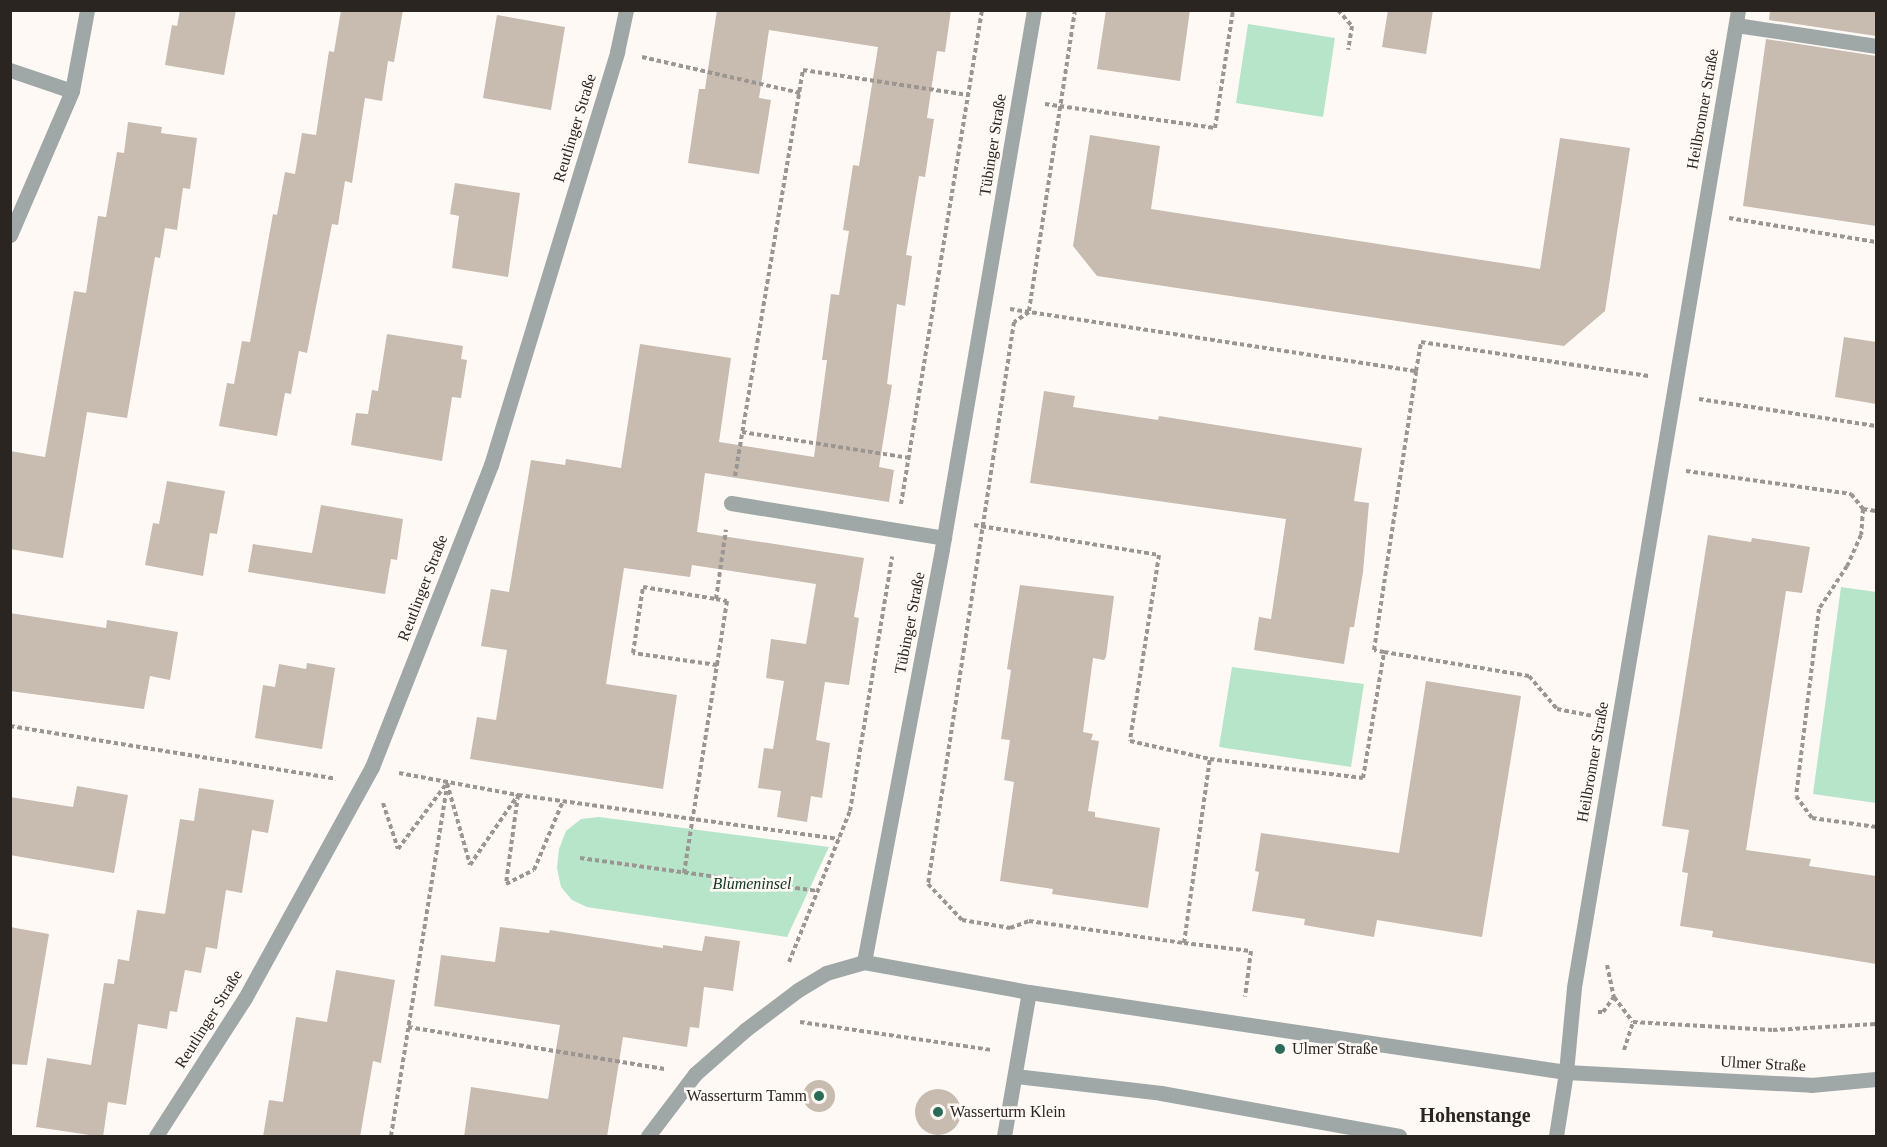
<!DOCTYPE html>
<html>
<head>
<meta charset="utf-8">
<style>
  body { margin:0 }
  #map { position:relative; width:1887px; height:1147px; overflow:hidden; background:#fff9f5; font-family:"Times New Roman",serif }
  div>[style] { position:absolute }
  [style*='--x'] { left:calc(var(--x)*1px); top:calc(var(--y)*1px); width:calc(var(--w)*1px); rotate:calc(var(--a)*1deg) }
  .green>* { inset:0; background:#b7e5c9 }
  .building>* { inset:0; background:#c8bbb0 }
  .round { border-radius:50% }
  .path>* { height:4px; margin-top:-2px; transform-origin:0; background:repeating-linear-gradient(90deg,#9b9692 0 4.5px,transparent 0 7.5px) }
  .lane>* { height:15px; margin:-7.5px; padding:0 7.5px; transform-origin:7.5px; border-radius:7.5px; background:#9fa8a7 }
  .street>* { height:15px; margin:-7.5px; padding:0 7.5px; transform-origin:7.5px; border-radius:7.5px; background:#9fa8a7 }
  .dots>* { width:16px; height:16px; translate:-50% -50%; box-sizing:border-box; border:3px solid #fff9f5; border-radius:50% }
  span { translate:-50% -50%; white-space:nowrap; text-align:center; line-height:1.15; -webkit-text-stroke:5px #fff9f5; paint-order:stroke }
  .street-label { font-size:16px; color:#2a2521 }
  .park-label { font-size:16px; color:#0e3421; font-style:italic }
  .poi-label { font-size:16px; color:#2a2521 }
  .left { translate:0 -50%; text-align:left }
  .right { translate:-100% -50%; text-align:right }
  .quarter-label { font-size:20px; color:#2a2521; font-weight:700 }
  .frame { position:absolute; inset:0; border:12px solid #2a2521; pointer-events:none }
</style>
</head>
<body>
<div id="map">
  <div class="green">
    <i style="clip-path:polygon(1248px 24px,1335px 38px,1323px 117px,1236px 103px)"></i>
    <i style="clip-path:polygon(1841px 587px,1876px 592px,1876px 803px,1813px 794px)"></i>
    <i style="clip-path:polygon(1232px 667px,1364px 684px,1351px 767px,1219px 747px)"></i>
    <i style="clip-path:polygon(599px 817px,829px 847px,787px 937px,587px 907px,572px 900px,561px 887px,557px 868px,559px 849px,566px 831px,581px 819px)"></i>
  </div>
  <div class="building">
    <i style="clip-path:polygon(180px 10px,236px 10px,224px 75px,165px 65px,172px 25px,177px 26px)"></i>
    <i style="clip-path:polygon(341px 10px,403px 10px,394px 62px,388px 61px,382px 101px,365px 98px,352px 183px,345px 181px,338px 225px,332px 224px,307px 353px,299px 351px,291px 394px,285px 393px,277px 436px,219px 426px,227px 383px,234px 384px,242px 341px,250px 342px,273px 214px,277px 215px,285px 172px,295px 174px,302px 133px,316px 135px,329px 51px,334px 52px)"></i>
    <i style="clip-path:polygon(717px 10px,951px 10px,945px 52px,937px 51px,927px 118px,934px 119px,925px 177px,919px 176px,906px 255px,912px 256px,905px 306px,897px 304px,887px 384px,892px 385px,879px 467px,894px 470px,889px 502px,705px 473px,697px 532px,864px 558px,854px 617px,859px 618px,849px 685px,825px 682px,816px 740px,830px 743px,822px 798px,811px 796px,807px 822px,777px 817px,781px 791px,758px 788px,764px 748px,773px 749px,784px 681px,766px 678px,771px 639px,806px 644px,816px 584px,692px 565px,690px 577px,624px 568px,606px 684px,677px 695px,663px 789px,470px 759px,477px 717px,496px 720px,507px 650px,481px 646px,491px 589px,509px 592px,531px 460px,565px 465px,566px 459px,621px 468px,640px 344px,731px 358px,719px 442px,814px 457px,827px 360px,822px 360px,831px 294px,839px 295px,849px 231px,843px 230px,853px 165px,859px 166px,878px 47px,769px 30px,759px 98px,771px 100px,759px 174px,688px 163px,699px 89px,705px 89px)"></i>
    <i style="clip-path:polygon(1106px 10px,1190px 10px,1180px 81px,1097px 69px)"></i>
    <i style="clip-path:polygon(1388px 10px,1433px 10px,1426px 54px,1382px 47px)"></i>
    <i style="clip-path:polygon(1770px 10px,1876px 10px,1876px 36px,1769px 20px)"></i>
    <i style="clip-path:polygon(497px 15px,565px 27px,551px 110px,483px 98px)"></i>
    <i style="clip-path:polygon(1766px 39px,1876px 56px,1876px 226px,1743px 206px)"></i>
    <i style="clip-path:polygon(128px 122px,162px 127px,161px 133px,197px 138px,190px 189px,183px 188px,177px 230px,165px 228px,160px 258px,155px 257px,127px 418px,87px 412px,63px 558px,10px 549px,10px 451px,45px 457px,74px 291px,86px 293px,98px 216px,106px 217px,117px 152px,124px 153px)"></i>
    <i style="clip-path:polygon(1090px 135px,1160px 146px,1151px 209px,1540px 269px,1560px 138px,1630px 148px,1605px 311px,1564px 346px,1097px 276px,1073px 246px)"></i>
    <i style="clip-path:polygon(455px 183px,520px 193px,508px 277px,452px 268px,459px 216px,450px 214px)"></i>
    <i style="clip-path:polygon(387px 334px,463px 346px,461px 359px,467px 360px,461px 398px,452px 397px,442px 461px,351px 445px,356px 413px,368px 414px,372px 390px,378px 391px)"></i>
    <i style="clip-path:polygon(1844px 337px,1876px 342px,1876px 404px,1835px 397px)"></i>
    <i style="clip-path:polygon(1044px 391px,1075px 396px,1073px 407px,1158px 420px,1159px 416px,1362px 448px,1354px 501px,1369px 503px,1363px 572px,1354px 627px,1350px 627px,1344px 664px,1254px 650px,1259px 617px,1271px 619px,1286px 519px,1030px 483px)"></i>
    <i style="clip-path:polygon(167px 481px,225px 491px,217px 534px,210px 533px,203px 576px,145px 565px,153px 523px,159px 524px)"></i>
    <i style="clip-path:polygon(321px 505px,403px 519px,397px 560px,391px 559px,385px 594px,248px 572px,253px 544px,312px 553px)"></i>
    <i style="clip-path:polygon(1708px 535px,1751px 542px,1752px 538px,1810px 547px,1802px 593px,1786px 591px,1746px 850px,1811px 859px,1809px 866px,1876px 876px,1876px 964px,1712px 937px,1713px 931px,1680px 926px,1688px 873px,1682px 872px,1689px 830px,1662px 826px)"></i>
    <i style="clip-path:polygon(1020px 585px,1114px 596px,1106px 657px,1104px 660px,1093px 658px,1083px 732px,1093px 734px,1091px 740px,1099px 741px,1088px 811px,1095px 812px,1095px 817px,1160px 828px,1148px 908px,1052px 894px,1053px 889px,1000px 881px,1014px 782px,1004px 780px,1010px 740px,1001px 739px,1011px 670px,1007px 669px)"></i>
    <i style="clip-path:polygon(10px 613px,106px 628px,107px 620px,178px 632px,170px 680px,150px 676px,144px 709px,10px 691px)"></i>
    <i style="clip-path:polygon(307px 663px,335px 668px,322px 749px,255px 738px,263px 685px,275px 687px,279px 664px,306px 669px)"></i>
    <i style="clip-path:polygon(1426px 681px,1521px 696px,1482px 937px,1377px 920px,1374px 937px,1304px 925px,1305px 919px,1252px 911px,1259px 872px,1255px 871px,1261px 833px,1399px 853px)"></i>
    <i style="clip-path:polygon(77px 786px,128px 795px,114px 873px,10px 855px,10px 797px,73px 807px)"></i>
    <i style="clip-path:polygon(199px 788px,274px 800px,268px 833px,252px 830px,242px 893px,226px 890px,217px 949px,206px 947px,201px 973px,185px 970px,177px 1012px,170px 1011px,167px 1029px,138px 1024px,126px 1105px,108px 1102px,103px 1137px,36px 1127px,47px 1058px,91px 1065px,104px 983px,114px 984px,118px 959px,129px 961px,137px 910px,165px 914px,180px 819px,194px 821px)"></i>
    <i style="clip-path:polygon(10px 927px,49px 934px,27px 1065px,10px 1064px)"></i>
    <i style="clip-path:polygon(500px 927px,549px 933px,550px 930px,663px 948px,663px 945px,702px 951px,705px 936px,740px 941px,733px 991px,704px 987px,699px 1028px,690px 1027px,687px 1047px,623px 1037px,607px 1137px,464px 1137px,471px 1087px,548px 1099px,560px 1025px,434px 1006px,441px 955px,495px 962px)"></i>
    <i style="clip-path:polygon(336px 970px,395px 980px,381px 1063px,373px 1061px,360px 1137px,263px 1137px,269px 1100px,283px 1102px,296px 1017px,327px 1022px)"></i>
    <i class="round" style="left:803px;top:1080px;width:32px;height:32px"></i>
    <i class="round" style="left:915px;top:1089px;width:46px;height:46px"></i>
  </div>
  <div class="path">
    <i style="--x:1075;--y:10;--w:305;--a:98.7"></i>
    <i style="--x:1029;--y:312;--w:18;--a:146"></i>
    <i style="--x:1014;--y:322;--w:569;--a:98.7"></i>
    <i style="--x:928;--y:884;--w:50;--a:46.6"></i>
    <i style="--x:962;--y:920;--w:49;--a:9.5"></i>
    <i style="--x:1010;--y:928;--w:20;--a:-20"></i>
    <i style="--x:1029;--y:921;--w:157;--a:8.1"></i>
    <i style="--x:1184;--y:943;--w:186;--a:-82"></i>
    <i style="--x:1210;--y:759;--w:154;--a:7.1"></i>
    <i style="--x:1363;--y:778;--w:128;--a:-80.5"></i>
    <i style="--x:1384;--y:652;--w:10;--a:-169"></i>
    <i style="--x:1374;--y:650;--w:282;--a:-81.4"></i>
    <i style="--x:1338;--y:10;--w:21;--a:49"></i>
    <i style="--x:1352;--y:26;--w:24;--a:99"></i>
    <i style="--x:642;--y:57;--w:162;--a:12.8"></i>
    <i style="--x:1045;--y:104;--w:172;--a:8"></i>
    <i style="--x:1215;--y:128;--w:119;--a:-81.3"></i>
    <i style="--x:1729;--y:218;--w:149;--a:9.3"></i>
    <i style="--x:1010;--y:309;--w:411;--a:8.7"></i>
    <i style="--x:1416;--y:371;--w:29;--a:-80"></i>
    <i style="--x:1421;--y:342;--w:230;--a:8.5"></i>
    <i style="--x:1699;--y:399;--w:179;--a:8.7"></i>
    <i style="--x:742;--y:432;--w:169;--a:8.8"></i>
    <i style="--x:1686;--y:471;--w:167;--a:7.9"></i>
    <i style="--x:1851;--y:494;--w:19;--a:51"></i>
    <i style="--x:1863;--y:509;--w:26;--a:94"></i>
    <i style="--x:1861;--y:535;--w:34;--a:114"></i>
    <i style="--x:1847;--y:566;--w:51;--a:123.1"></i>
    <i style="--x:1819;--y:609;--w:188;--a:97"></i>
    <i style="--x:1796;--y:796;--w:27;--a:54"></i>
    <i style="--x:1812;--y:818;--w:65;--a:8"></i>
    <i style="--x:735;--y:476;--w:412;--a:-80.5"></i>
    <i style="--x:803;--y:70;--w:167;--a:8.6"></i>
    <i style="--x:901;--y:504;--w:501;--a:-80.69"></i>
    <i style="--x:1863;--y:509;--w:13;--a:9"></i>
    <i style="--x:974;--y:525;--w:187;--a:9.2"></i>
    <i style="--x:1159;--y:555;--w:188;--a:98.9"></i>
    <i style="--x:1130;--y:741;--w:82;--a:12.7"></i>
    <i style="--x:716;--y:599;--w:11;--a:10"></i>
    <i style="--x:727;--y:601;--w:65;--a:98.9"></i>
    <i style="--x:717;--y:665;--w:85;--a:-171.9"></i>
    <i style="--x:633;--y:653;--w:67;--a:-81.4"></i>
    <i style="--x:643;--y:587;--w:74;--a:9.3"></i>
    <i style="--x:716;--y:599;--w:70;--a:-81.8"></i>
    <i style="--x:1384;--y:652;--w:147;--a:9.4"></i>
    <i style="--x:1529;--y:676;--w:43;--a:49.7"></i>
    <i style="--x:1557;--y:709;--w:38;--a:11"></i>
    <i style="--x:10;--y:726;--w:330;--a:9.2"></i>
    <i style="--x:399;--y:773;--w:121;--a:10.5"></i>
    <i style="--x:518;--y:795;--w:324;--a:7.8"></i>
    <i style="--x:383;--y:803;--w:48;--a:71.9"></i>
    <i style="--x:398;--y:849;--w:82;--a:-53.4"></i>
    <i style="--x:447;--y:783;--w:85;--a:74.3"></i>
    <i style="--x:470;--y:865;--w:85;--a:-55.6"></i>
    <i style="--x:518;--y:795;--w:90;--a:97.7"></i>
    <i style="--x:506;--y:884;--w:31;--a:-27"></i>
    <i style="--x:534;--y:870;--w:75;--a:-67.2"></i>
    <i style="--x:580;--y:858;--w:241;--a:7.9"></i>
    <i style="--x:684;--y:873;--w:211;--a:-81"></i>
    <i style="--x:1184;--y:943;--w:67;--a:6.8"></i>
    <i style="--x:1251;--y:951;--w:46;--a:97.4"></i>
    <i style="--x:789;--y:962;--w:163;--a:-68"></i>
    <i style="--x:850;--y:811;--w:258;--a:-80.6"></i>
    <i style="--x:1607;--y:965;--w:33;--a:78"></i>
    <i style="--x:1614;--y:997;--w:31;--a:53"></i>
    <i style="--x:1633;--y:1022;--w:140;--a:3.3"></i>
    <i style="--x:1773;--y:1030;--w:103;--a:-3.3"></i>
    <i style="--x:1598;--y:1012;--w:5;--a:0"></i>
    <i style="--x:1603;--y:1012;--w:19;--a:-54"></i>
    <i style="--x:800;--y:1022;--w:193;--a:8.3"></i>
    <i style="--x:408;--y:1027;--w:260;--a:9.3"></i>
    <i style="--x:1624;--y:1050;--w:29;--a:-72"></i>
    <i style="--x:391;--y:1136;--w:355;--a:-80.9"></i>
  </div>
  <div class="lane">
    <i style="--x:1736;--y:25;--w:142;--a:8.5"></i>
    <i style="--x:731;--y:503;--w:216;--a:9.3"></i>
    <i style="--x:1015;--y:1076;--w:147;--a:6.6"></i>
    <i style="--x:1161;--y:1093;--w:242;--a:10.2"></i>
  </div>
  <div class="street">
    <i style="--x:10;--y:70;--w:65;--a:18.7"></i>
    <i style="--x:10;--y:235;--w:157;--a:-66.7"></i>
    <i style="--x:72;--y:91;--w:82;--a:-79.5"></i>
    <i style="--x:864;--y:962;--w:420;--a:-79.3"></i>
    <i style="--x:942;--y:549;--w:547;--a:-80.31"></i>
    <i style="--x:156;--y:1136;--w:164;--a:-57.2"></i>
    <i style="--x:245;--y:998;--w:264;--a:-61.2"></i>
    <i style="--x:372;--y:767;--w:325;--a:-68.5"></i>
    <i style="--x:491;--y:465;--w:432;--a:-73"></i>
    <i style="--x:617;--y:52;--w:43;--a:-77.9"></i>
    <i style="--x:648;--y:1136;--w:78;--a:-52.8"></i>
    <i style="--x:695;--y:1074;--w:67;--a:-41.3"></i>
    <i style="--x:745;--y:1030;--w:66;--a:-37"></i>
    <i style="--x:798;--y:990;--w:33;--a:-31"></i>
    <i style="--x:826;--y:973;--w:40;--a:-16"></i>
    <i style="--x:864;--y:962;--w:168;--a:10.3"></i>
    <i style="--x:1029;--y:992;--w:543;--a:8.47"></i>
    <i style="--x:1566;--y:1072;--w:245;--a:3"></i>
    <i style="--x:1811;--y:1085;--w:65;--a:-5.3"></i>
    <i style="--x:1004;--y:1136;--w:146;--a:-80.2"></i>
    <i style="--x:1556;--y:1136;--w:65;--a:-81.1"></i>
    <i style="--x:1566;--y:1072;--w:85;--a:-84.6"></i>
    <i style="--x:1574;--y:987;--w:991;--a:-80.47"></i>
  </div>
  <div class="dots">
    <i style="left:1280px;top:1049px;background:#2b6b59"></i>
    <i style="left:819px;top:1096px;background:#2b6b59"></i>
    <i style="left:938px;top:1112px;background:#2b6b59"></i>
  </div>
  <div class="street-label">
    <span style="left:1703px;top:109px;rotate:-80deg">Heilbronner Straße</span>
    <span style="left:575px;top:128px;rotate:-73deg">Reutlinger Straße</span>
    <span style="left:993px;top:145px;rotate:-81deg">Tübinger Straße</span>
    <span style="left:423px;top:588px;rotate:-69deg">Reutlinger Straße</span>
    <span style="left:910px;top:623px;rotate:-79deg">Tübinger Straße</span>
    <span style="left:1593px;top:762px;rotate:-80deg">Heilbronner Straße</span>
    <span style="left:209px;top:1019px;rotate:-58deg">Reutlinger Straße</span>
    <span style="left:1763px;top:1064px;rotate:3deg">Ulmer Straße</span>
  </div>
  <div class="park-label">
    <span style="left:752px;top:884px">Blumeninsel</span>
  </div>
  <div class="poi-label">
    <span class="left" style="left:1292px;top:1049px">Ulmer Straße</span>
    <span class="right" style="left:807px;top:1096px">Wasserturm Tamm</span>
    <span class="left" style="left:950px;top:1112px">Wasserturm Klein</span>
  </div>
  <div class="quarter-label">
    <span style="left:1475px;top:1115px">Hohenstange</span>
  </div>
  <div class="frame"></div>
</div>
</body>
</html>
